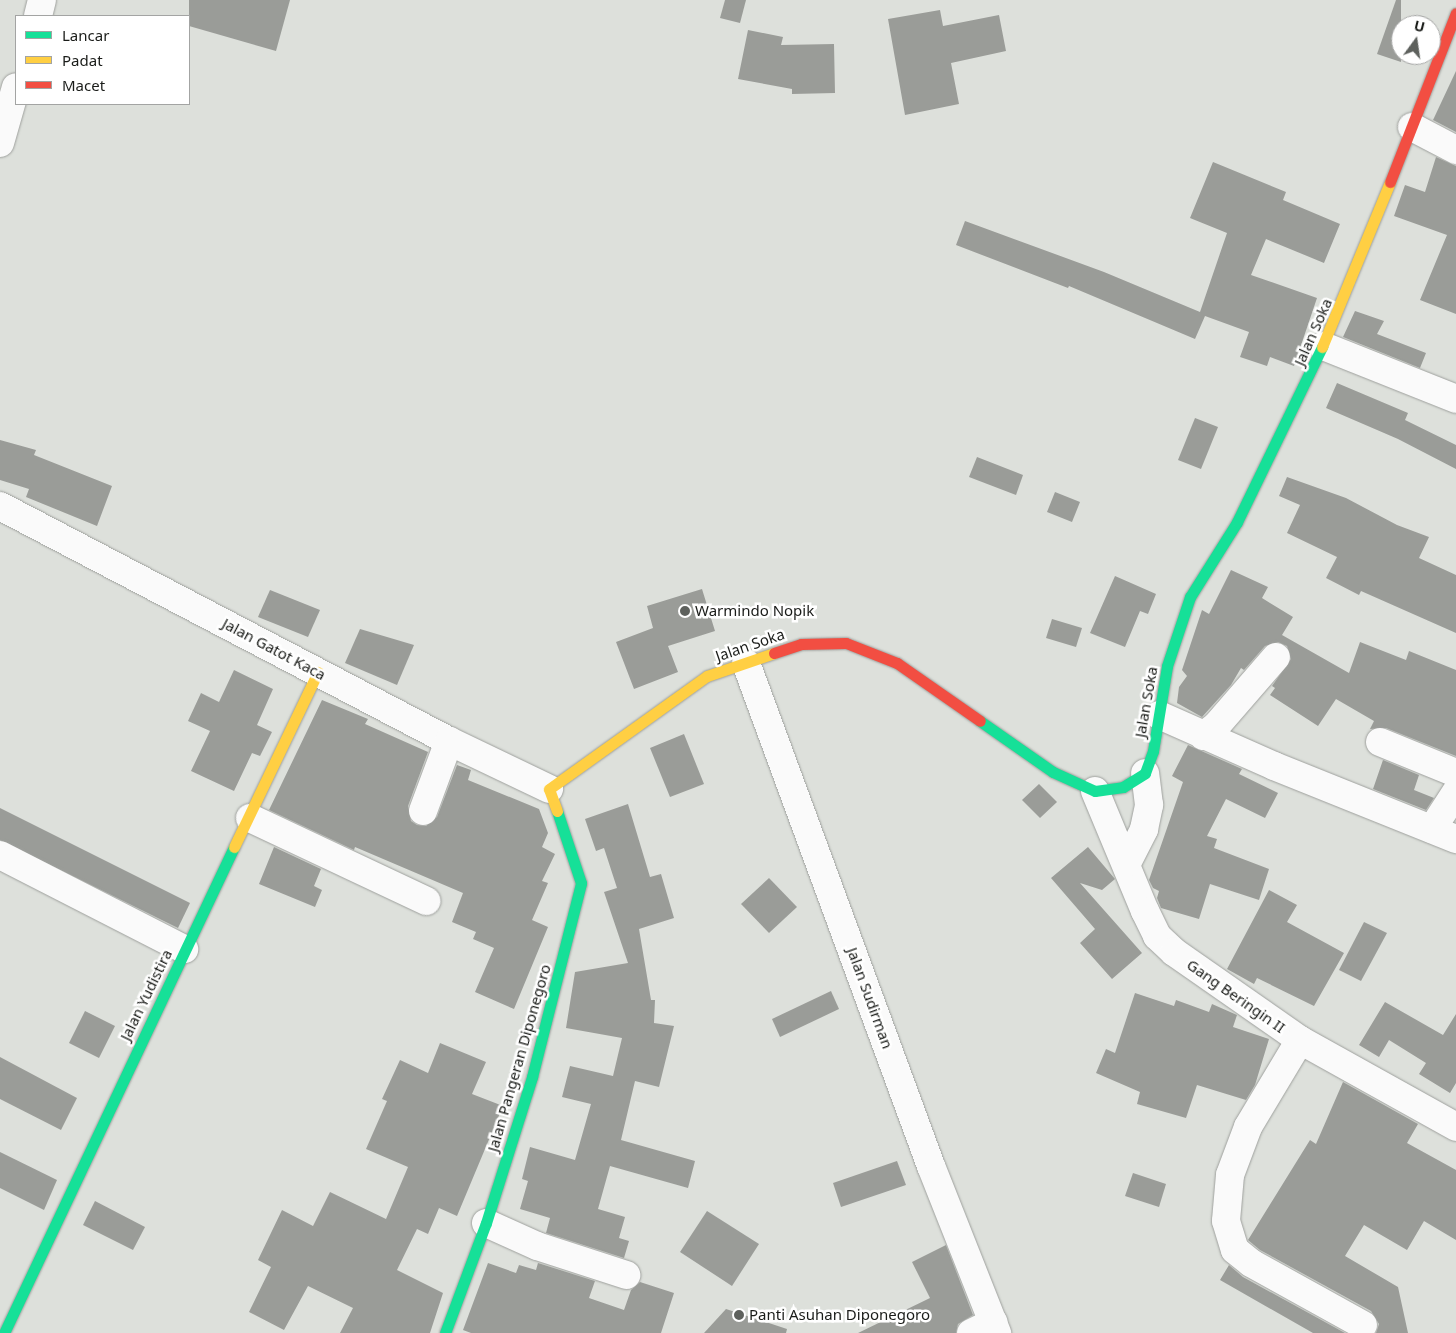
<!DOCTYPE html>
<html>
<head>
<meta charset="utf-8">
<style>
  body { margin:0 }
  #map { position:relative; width:1456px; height:1333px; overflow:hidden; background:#dde0db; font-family:"Noto Sans",sans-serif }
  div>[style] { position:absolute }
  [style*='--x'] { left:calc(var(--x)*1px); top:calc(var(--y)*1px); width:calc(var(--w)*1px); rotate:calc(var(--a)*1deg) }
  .building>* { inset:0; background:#9a9c98 }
  .roads { filter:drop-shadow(0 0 1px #9ea09d) drop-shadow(0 0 1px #9ea09d) }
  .street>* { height:28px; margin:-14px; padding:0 14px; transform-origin:14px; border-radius:14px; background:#fafafa }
  .fast>* { height:11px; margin:-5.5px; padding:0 5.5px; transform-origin:5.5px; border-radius:5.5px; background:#16e098 }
  .slow>* { height:11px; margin:-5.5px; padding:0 5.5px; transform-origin:5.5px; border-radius:5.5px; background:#ffcf43 }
  .jam>* { height:11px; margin:-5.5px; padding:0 5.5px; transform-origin:5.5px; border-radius:5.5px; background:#f24e42 }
  .dots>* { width:14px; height:14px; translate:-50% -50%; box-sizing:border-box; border:2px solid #fff; border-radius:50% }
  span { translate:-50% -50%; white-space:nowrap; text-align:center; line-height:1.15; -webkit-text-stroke:5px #fff; paint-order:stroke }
  .street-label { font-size:15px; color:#1a1c19 }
  .poi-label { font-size:15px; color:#1a1c19 }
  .left { translate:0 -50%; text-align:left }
  .legend { position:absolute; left:15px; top:15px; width:175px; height:90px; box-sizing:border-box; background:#fff; border:1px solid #a3a4a3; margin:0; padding:6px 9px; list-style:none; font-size:15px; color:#1a1c19 }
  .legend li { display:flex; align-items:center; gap:10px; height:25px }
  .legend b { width:25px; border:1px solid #a3a4a3 }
  .north { position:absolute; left:1391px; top:15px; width:50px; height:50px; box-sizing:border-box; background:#fff; border:1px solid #a3a4a3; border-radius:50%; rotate:14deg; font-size:14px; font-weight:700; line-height:20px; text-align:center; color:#1a1c19 }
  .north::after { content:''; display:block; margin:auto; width:18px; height:22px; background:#5e615d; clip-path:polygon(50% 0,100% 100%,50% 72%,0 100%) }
</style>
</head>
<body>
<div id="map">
  <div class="building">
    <i style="clip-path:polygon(189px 0,290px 0,276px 51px,189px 26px)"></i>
    <i style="clip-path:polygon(725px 0,746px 0,740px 23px,720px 18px)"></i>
    <i style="clip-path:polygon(1396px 0,1401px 0,1401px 62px,1377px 54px)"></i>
    <i style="clip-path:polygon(940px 10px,943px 26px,999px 15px,1006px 51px,951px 63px,959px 104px,905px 115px,888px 19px)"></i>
    <i style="clip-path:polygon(748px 30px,783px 37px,781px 45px,834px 44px,835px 93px,792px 94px,792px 89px,738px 79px)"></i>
    <i style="clip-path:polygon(1456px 71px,1456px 132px,1433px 120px)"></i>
    <i style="clip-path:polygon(1436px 157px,1456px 166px,1456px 314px,1420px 300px,1447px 235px,1394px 216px,1405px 185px,1425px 192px)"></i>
    <i style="clip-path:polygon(1213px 162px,1286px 192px,1283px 200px,1340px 224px,1324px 263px,1266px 239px,1251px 275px,1317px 298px,1294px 366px,1270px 357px,1267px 366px,1240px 357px,1249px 332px,1205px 316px,1195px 339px,1069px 286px,1068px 288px,956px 245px,965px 221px,1104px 272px,1200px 312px,1227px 233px,1190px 218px)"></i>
    <i style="clip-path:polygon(1355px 311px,1384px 321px,1377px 334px,1426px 353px,1420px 368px,1343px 337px)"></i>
    <i style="clip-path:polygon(1337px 383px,1408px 413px,1405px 420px,1456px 445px,1456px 469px,1398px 439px,1326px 408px)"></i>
    <i style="clip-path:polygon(1195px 418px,1218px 427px,1201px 469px,1178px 460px)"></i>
    <i style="clip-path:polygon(0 440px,36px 450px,34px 455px,112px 486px,97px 526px,26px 497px,29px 489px,0 480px)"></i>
    <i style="clip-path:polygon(977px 457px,1023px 475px,1016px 495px,969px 477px)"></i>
    <i style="clip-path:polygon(1287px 477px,1346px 498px,1397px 525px,1429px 537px,1419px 558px,1456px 575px,1456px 633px,1361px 591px,1359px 595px,1326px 578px,1337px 557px,1287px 533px,1300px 505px,1279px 496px)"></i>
    <i style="clip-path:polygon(1055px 492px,1080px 502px,1072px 522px,1047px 512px)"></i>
    <i style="clip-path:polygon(1231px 570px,1268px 587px,1262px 598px,1293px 617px,1282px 635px,1349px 673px,1360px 642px,1406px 660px,1409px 651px,1456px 670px,1456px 756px,1386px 728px,1370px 729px,1374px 721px,1336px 699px,1318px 726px,1270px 695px,1275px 688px,1272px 686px,1291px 659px,1287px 646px,1278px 642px,1265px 646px,1244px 670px,1241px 668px,1231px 685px,1202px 717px,1177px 703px,1179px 687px,1187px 676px,1182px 670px,1202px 610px,1209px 614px)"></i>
    <i style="clip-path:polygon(1115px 576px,1156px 594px,1148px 614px,1140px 611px,1125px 647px,1090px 633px)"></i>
    <i style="clip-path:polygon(702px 589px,715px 631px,668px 646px,678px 672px,634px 689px,616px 642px,653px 628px,647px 606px)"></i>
    <i style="clip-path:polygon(270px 590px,320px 610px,308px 637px,258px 617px)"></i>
    <i style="clip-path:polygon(1052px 619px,1082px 628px,1076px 647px,1046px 638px)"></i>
    <i style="clip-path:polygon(360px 629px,414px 645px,397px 685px,345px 663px)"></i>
    <i style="clip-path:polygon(234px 670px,273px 689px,257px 725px,272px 732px,260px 756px,252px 753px,234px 791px,191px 771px,210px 731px,188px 721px,201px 693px,219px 702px)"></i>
    <i style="clip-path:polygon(322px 700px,368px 719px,365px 724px,428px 752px,408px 806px,411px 821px,417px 825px,426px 826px,437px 817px,457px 765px,471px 770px,468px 780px,539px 809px,548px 833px,542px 847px,555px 854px,542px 881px,548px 883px,532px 920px,548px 927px,514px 1009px,475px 992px,494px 948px,473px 939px,476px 932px,452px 922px,463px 893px,355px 847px,354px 850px,269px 810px)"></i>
    <i style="clip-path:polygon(684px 734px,704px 784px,670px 797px,650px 748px)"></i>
    <i style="clip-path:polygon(1188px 745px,1242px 769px,1239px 774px,1278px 793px,1265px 818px,1226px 799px,1207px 836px,1217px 839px,1214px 848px,1269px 869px,1259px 900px,1210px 884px,1199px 919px,1161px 908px,1157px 898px,1159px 891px,1153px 888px,1149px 880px,1183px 782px,1172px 776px)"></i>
    <i style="clip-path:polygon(1383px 760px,1419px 775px,1414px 790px,1434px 798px,1426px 810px,1373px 789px)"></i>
    <i style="clip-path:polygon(1039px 784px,1057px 802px,1040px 818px,1022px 800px)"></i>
    <i style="clip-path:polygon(628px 804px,650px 877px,661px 874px,674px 918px,639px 929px,651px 1000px,655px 1000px,654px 1023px,674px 1026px,659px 1087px,635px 1081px,621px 1140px,695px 1161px,688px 1188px,610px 1166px,598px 1209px,625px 1217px,619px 1238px,629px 1241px,624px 1258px,546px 1233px,550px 1218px,520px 1209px,528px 1181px,522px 1179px,530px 1147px,575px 1160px,591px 1104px,562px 1097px,570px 1066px,613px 1076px,622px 1038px,566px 1028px,575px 972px,628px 963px,604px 892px,617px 888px,604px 848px,596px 851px,585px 819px)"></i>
    <i style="clip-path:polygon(0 808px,190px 903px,178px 928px,0 840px)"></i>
    <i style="clip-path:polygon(274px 847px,321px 869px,314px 886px,322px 890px,315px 907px,259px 884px)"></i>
    <i style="clip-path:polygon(1088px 847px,1115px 879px,1102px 890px,1080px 883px,1142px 953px,1112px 979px,1080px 943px,1095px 929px,1051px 878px)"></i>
    <i style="clip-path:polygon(769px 878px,797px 907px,769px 933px,741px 904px)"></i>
    <i style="clip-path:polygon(1269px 890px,1297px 905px,1287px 922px,1344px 953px,1314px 1006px,1257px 978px,1254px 984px,1227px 969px)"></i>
    <i style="clip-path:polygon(1364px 922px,1387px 933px,1361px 981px,1339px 970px)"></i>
    <i style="clip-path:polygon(831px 991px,839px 1009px,780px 1037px,772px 1019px)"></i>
    <i style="clip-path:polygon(1135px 993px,1174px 1006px,1176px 1000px,1209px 1012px,1212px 1004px,1237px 1015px,1233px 1027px,1269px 1039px,1255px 1085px,1246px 1100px,1197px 1085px,1186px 1118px,1137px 1104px,1140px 1092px,1096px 1073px,1106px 1049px,1115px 1053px)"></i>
    <i style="clip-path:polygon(1385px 1002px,1443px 1035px,1456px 1014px,1456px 1083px,1450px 1093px,1419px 1074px,1426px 1063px,1389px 1040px,1379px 1057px,1359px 1045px)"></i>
    <i style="clip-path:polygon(85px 1011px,115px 1026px,99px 1058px,69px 1043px)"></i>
    <i style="clip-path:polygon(440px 1043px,486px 1062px,472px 1094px,503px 1106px,457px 1216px,439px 1208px,428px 1234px,417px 1229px,397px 1270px,443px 1293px,430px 1333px,340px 1333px,353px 1308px,308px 1286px,284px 1330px,249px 1312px,271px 1267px,258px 1260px,282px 1210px,313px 1226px,330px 1192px,386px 1219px,408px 1167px,366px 1149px,387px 1101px,382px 1099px,400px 1060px,428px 1073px)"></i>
    <i style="clip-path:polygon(0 1057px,77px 1098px,61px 1130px,0 1099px)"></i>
    <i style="clip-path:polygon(1343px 1082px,1418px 1124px,1407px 1143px,1456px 1170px,1456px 1240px,1424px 1221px,1407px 1250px,1364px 1225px,1345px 1256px,1398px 1287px,1408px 1333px,1376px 1333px,1379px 1324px,1371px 1311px,1260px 1250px,1248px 1240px,1310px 1140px,1316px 1144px)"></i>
    <i style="clip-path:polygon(0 1152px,57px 1180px,44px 1210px,0 1188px)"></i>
    <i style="clip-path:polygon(897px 1161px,906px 1185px,841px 1207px,833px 1183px)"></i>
    <i style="clip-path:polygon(1133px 1173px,1166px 1184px,1159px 1207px,1125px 1196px)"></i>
    <i style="clip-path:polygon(95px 1201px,145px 1227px,133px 1250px,83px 1225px)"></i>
    <i style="clip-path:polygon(707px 1211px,759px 1244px,732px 1286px,680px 1252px)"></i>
    <i style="clip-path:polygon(946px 1245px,973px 1315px,958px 1324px,956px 1333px,858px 1333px,930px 1298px,912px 1262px)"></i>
    <i style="clip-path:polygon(488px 1263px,516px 1273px,519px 1265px,536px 1270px,538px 1263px,595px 1281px,589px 1298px,624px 1310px,631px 1290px,640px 1282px,674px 1293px,661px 1333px,471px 1333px,463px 1330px)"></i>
    <i style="clip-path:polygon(1229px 1265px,1243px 1277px,1345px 1333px,1313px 1333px,1220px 1280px)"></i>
    <i style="clip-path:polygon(726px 1309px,787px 1329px,786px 1333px,704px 1333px)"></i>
  </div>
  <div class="roads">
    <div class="street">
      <i style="--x:38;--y:16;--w:16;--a:-76"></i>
      <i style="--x:1412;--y:127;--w:50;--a:27.6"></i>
      <i style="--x:0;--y:143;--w:58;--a:-74.1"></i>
      <i style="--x:1323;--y:346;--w:143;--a:21.7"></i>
      <i style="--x:0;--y:506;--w:507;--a:27.63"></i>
      <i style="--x:449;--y:741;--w:111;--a:25.6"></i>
      <i style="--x:746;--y:663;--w:536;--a:69.81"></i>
      <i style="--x:931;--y:1166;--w:180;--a:68.4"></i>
      <i style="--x:1159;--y:715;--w:126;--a:23.9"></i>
      <i style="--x:1274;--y:766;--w:196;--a:21.9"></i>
      <i style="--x:1203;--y:736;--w:18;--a:-38"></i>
      <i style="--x:1217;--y:725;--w:90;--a:-49.1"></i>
      <i style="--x:1380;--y:742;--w:82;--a:22.2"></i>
      <i style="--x:1095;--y:791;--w:130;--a:67.4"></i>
      <i style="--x:1145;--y:911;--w:28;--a:64"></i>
      <i style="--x:1157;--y:936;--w:23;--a:43"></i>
      <i style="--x:1174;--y:952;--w:154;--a:34.9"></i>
      <i style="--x:1300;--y:1040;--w:179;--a:29.1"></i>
      <i style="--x:423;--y:811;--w:75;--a:-69.6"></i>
      <i style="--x:250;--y:818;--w:195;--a:25.2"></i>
      <i style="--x:1432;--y:829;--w:44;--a:-57"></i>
      <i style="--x:0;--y:855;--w:207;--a:27.1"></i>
      <i style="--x:1127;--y:863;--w:38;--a:-63"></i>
      <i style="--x:1144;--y:829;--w:25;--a:-78"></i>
      <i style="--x:1149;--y:805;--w:32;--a:-97"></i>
      <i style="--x:1300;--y:1040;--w:101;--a:120.9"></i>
      <i style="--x:1248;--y:1127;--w:51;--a:110.6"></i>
      <i style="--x:1230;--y:1175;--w:46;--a:95"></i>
      <i style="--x:1226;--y:1221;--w:30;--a:73"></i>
      <i style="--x:1235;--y:1250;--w:21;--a:39"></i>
      <i style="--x:1251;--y:1263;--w:128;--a:29"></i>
      <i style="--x:486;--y:1223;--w:56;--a:24.3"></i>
      <i style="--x:537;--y:1246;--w:94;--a:18"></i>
      <i style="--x:971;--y:1333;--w:25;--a:-26"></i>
    </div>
    <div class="fast">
      <i style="--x:980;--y:721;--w:89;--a:34.9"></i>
      <i style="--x:1053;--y:772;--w:46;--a:24.3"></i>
      <i style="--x:1095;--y:791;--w:28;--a:-8"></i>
      <i style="--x:1123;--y:787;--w:26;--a:-32"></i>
      <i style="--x:1145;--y:773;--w:23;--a:-70"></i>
      <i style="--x:1153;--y:751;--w:86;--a:-80.6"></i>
      <i style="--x:1167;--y:666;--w:73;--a:-71.6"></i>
      <i style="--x:1190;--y:597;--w:89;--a:-57.9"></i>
      <i style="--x:1237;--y:522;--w:195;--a:-64.1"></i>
      <i style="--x:4;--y:1333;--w:538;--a:-64.67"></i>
      <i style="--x:445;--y:1333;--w:117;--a:-69.6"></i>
      <i style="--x:486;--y:1223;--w:153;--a:-72.5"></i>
      <i style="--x:532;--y:1077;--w:200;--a:-75.8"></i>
      <i style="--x:581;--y:883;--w:76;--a:-108.4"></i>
    </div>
    <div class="slow">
      <i style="--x:1322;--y:347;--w:178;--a:-67.6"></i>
      <i style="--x:557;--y:811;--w:23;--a:-110"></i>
      <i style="--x:549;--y:789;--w:194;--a:-35.6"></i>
      <i style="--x:707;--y:676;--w:71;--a:-18.9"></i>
      <i style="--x:234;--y:847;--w:194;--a:-64.4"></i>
    </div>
    <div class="jam">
      <i style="--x:1390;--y:182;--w:181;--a:-68.7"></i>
      <i style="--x:774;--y:653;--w:28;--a:-18"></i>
      <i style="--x:801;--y:644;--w:45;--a:-1.3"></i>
      <i style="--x:846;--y:643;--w:55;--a:21.4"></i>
      <i style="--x:897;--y:663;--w:101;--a:34.9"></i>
    </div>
  </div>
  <div class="dots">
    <i style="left:685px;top:611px;background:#5e615d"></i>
    <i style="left:739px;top:1315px;background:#5e615d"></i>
  </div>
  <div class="street-label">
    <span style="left:1313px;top:332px;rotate:-66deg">Jalan Soka</span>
    <span style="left:750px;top:645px;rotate:-19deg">Jalan Soka</span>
    <span style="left:274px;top:649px;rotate:28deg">Jalan Gatot Kaca</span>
    <span style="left:1146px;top:702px;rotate:-80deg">Jalan Soka</span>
    <span style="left:146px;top:995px;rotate:-64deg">Jalan Yudistira</span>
    <span style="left:1236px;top:996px;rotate:35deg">Gang Beringin II</span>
    <span style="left:870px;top:998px;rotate:70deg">Jalan Sudirman</span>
    <span style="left:519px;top:1058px;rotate:-74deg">Jalan Pangeran Diponegoro</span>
  </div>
  <div class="poi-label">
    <span class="left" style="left:695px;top:611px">Warmindo Nopik</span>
    <span class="left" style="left:749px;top:1315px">Panti Asuhan Diponegoro</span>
  </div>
  <ul class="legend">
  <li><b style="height:6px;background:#16e098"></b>Lancar</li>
  <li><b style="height:6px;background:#ffcf43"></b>Padat</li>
  <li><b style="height:6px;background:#f24e42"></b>Macet</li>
  </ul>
  <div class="north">U</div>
</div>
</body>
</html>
